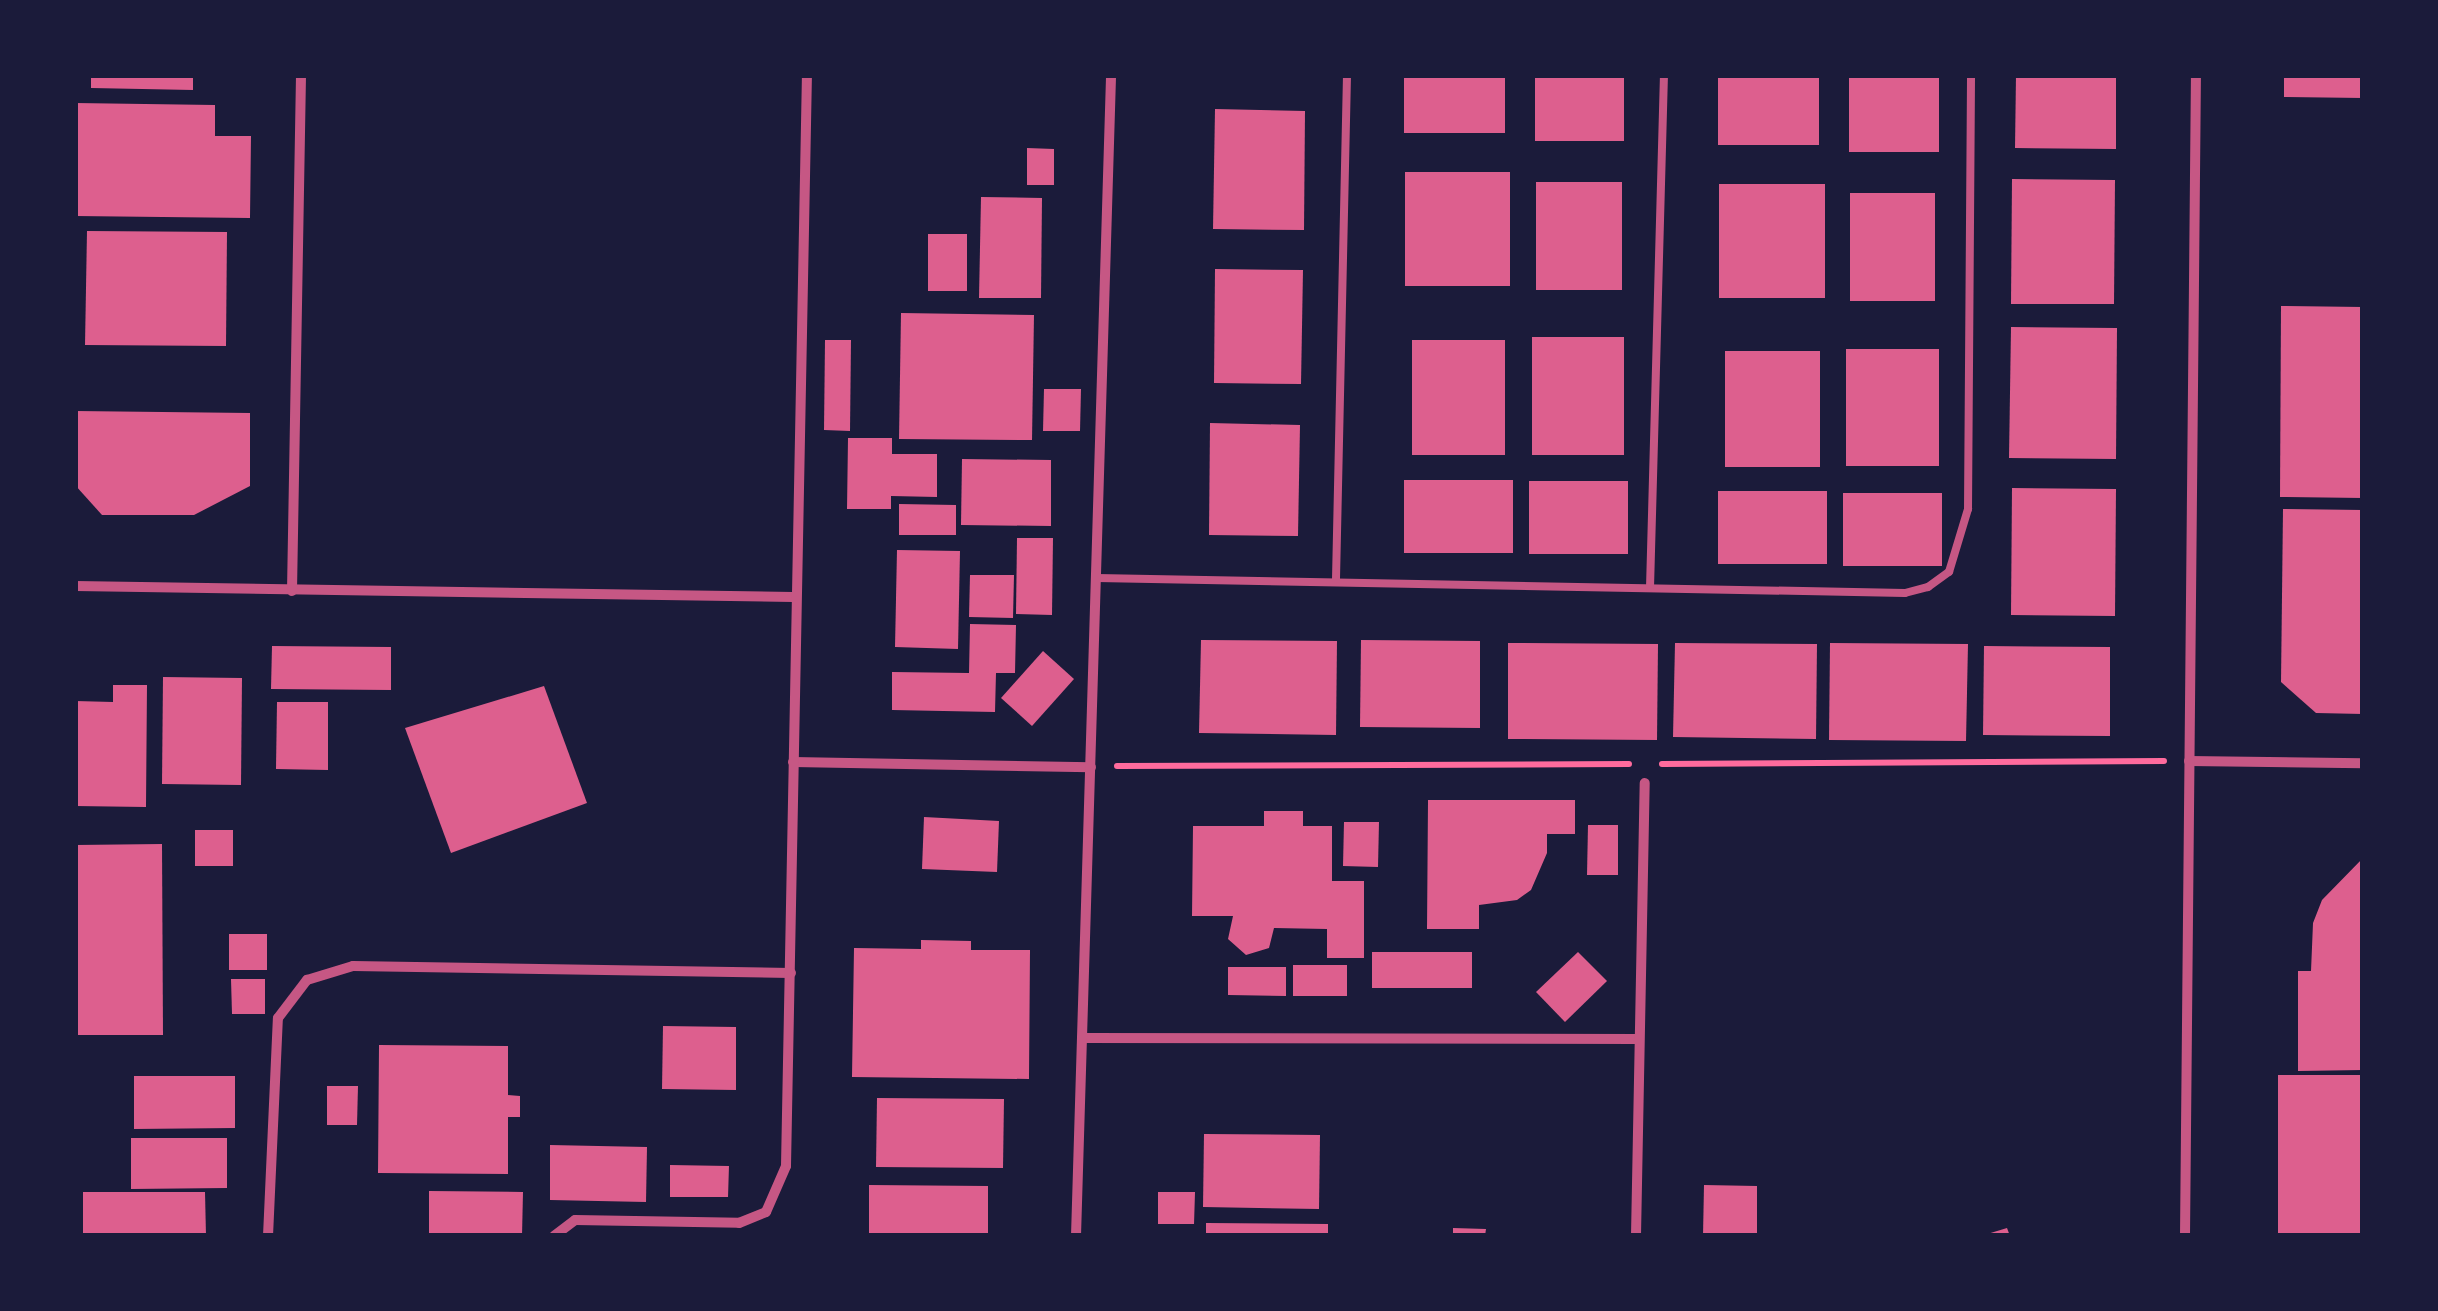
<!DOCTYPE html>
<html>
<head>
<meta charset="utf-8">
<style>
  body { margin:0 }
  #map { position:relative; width:2438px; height:1311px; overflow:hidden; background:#1b1b3a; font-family:Cabin,sans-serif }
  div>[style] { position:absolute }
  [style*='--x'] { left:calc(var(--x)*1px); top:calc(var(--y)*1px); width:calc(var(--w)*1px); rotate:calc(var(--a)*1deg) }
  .building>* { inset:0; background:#dd5f8e }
  .path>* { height:6px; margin:-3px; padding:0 3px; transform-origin:3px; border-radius:3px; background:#ff6b9d }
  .service>* { height:8px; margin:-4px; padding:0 4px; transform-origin:4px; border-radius:4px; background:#c65784 }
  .minor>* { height:10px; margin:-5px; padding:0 5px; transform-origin:5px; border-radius:5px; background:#c65784 }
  span { translate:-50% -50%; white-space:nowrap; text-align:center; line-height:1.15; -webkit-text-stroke:10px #1b1b3a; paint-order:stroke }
  .frame { position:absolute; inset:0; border:78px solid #1b1b3a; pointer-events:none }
</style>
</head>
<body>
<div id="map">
  <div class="building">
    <i style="clip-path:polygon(91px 75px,193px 75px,193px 90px,91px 88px)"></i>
    <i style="clip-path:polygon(1404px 75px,1505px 75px,1505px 133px,1404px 133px)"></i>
    <i style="clip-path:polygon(1535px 75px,1624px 75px,1624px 141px,1535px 141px)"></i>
    <i style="clip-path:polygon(1718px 75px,1819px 75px,1819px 145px,1718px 145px)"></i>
    <i style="clip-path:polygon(1849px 75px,1939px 75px,1939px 152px,1849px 152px)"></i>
    <i style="clip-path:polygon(2016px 75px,2116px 75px,2116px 149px,2015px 148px)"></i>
    <i style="clip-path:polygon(2284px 75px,2363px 75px,2363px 98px,2284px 97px)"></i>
    <i style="clip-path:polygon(75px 103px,215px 105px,215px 136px,251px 136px,250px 218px,75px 216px)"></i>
    <i style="clip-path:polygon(1215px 109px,1305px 111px,1304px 230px,1213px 229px)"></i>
    <i style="clip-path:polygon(1027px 148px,1054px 149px,1054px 185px,1027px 185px)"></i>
    <i style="clip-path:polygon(1405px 172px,1510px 172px,1510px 286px,1405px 286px)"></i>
    <i style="clip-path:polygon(2012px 179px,2115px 180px,2114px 304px,2011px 304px)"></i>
    <i style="clip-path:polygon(1536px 182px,1622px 182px,1622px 290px,1536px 290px)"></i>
    <i style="clip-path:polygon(1719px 184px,1825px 184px,1825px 298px,1719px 298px)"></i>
    <i style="clip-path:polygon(1850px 193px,1935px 193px,1935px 301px,1850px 301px)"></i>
    <i style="clip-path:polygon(981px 197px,1042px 198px,1041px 298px,979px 298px)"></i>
    <i style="clip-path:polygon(87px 231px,227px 232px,226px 346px,85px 345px)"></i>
    <i style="clip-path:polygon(928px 234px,967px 234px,967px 291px,928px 291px)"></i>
    <i style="clip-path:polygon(1215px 269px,1303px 270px,1301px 384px,1214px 383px)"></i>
    <i style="clip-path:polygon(2281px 306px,2363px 307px,2363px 498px,2280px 497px)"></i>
    <i style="clip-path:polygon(901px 313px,1034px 315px,1032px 440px,899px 439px)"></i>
    <i style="clip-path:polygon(2011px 327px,2117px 328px,2116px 459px,2009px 458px)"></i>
    <i style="clip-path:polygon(1532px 337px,1624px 337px,1624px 455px,1532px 455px)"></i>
    <i style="clip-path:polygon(825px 340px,851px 340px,850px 431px,824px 430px)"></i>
    <i style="clip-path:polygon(1412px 340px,1505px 340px,1505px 455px,1412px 455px)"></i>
    <i style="clip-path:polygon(1846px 349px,1939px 349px,1939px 466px,1846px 466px)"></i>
    <i style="clip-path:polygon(1725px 351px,1820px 351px,1820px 467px,1725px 467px)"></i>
    <i style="clip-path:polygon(1044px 389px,1081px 389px,1080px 431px,1043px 431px)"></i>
    <i style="clip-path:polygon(75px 411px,250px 413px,250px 486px,194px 515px,102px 515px,75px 485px)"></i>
    <i style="clip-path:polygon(1210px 423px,1300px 425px,1298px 536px,1209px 535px)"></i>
    <i style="clip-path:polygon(848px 438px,892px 438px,892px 454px,937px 454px,937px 497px,891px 496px,891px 509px,847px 509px)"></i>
    <i style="clip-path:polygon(962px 459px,1051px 460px,1051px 526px,961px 525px)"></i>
    <i style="clip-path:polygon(1404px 480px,1513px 480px,1513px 553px,1404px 553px)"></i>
    <i style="clip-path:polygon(1529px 481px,1628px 481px,1628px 554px,1529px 554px)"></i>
    <i style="clip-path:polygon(2012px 488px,2116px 489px,2115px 616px,2011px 615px)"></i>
    <i style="clip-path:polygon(1718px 491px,1827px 491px,1827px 564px,1718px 564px)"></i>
    <i style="clip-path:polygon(1843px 493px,1942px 493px,1942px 566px,1843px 566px)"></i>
    <i style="clip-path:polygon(899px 504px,956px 505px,956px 535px,899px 535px)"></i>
    <i style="clip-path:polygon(2283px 509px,2363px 510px,2363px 714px,2316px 713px,2281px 682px)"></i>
    <i style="clip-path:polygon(1017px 538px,1053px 538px,1052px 615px,1016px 614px)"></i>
    <i style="clip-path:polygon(897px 550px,960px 551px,958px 649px,895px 647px)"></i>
    <i style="clip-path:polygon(970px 575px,1014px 575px,1013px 618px,969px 617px)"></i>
    <i style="clip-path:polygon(970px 624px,1016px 625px,1015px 673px,996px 673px,995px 712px,892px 710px,892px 672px,969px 673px)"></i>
    <i style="clip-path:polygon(1201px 640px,1337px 641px,1336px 735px,1199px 733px)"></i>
    <i style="clip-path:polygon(1361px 640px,1480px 641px,1480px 728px,1360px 727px)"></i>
    <i style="clip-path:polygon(1508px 643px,1658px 644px,1657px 740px,1508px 739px)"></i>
    <i style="clip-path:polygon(1675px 643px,1817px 644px,1816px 739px,1673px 737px)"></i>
    <i style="clip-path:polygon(1830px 643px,1968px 644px,1966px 741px,1829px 740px)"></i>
    <i style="clip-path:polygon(272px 646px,391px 647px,391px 690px,271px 689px)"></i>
    <i style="clip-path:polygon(1984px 646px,2110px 647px,2110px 736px,1983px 735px)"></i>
    <i style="clip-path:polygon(1043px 651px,1074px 679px,1032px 726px,1001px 698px)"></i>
    <i style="clip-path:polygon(163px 677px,242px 678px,241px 785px,162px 784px)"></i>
    <i style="clip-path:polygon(113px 685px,147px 685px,146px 807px,75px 806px,75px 701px,113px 702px)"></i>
    <i style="clip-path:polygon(544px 686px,587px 803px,451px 853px,405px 728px)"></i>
    <i style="clip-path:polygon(277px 702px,328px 702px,328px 770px,276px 769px)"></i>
    <i style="clip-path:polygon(1428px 800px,1575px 800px,1575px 834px,1547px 834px,1547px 853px,1531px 890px,1517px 900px,1479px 905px,1479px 929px,1427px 929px)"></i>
    <i style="clip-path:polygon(1264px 811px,1303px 811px,1303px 826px,1332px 826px,1332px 881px,1364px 881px,1364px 958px,1327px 958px,1327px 929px,1274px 928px,1269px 948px,1246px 955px,1228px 939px,1233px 916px,1192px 916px,1193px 826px,1264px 826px)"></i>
    <i style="clip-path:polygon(924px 817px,999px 821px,997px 872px,922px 869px)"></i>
    <i style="clip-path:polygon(1344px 822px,1379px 822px,1378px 867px,1343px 866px)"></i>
    <i style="clip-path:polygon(1588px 825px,1618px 825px,1618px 875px,1587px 875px)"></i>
    <i style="clip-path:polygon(195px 830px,233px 830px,233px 866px,195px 866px)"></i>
    <i style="clip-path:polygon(162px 844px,163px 1035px,75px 1035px,75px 845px)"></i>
    <i style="clip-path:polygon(2363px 858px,2363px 1070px,2298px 1071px,2298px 971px,2311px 971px,2313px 923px,2322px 900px)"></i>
    <i style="clip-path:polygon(229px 934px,267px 934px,267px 970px,229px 970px)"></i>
    <i style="clip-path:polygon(921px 940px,971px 941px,971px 950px,1030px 950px,1029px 1079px,852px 1077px,854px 948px,921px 949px)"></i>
    <i style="clip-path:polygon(1372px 952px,1472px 952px,1472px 988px,1372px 988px)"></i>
    <i style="clip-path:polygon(1578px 952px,1607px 981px,1565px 1022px,1536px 992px)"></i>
    <i style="clip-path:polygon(1293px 965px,1347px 965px,1347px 996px,1293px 996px)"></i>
    <i style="clip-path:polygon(1228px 967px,1286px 967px,1286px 996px,1228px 995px)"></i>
    <i style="clip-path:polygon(231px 979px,265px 979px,265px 1014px,232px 1014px)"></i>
    <i style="clip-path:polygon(663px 1026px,736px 1027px,736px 1090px,662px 1089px)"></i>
    <i style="clip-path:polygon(379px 1045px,508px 1046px,508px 1095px,520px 1096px,520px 1117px,508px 1117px,508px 1174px,378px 1173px)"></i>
    <i style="clip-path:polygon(2278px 1075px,2363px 1075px,2363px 1236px,2278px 1236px)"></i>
    <i style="clip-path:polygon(134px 1076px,235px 1076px,235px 1128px,134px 1129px)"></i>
    <i style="clip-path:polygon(327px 1086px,358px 1086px,357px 1125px,327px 1125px)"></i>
    <i style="clip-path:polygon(877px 1098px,1004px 1099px,1003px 1168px,876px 1167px)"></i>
    <i style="clip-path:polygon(1204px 1134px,1320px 1135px,1319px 1209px,1203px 1207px)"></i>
    <i style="clip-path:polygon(131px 1138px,227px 1138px,227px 1188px,131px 1189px)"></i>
    <i style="clip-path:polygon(550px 1145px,647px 1147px,646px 1202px,550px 1200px)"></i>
    <i style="clip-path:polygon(670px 1165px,729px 1166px,728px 1197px,670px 1197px)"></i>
    <i style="clip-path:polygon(869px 1185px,988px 1186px,988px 1236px,869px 1236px)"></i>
    <i style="clip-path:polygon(1704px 1185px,1757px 1186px,1757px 1236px,1703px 1236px)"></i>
    <i style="clip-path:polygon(429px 1191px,523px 1192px,522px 1236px,429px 1236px)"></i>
    <i style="clip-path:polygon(83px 1192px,205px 1192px,206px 1236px,83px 1236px)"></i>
    <i style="clip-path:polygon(1158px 1192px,1195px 1192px,1194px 1224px,1158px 1224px)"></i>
    <i style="clip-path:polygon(1206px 1223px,1328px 1224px,1328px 1236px,1206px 1236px)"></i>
    <i style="clip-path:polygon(1453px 1228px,1486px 1229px,1485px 1236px,1453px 1236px)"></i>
    <i style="clip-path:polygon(2007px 1228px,2010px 1236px,1984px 1236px,1984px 1235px)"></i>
  </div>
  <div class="path">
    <i style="--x:1662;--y:764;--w:502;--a:-0.34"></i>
    <i style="--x:1117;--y:766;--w:512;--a:-0.22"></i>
  </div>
  <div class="service">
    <i style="--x:1097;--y:578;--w:808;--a:1.06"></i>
    <i style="--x:1905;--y:593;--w:24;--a:-15"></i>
    <i style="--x:1928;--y:587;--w:26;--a:-36"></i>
    <i style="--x:1949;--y:572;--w:66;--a:-73.2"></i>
    <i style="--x:1968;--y:509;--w:434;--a:-89.6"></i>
    <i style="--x:1336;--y:579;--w:504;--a:-88.75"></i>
    <i style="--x:1650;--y:588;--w:513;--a:-88.44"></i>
  </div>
  <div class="minor">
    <i style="--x:75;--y:586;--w:718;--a:0.88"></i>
    <i style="--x:292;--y:591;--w:516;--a:-89"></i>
    <i style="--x:2189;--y:761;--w:174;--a:0.7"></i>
    <i style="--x:793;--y:762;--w:298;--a:1"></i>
    <i style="--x:1082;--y:1038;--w:555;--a:0.1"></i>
    <i style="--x:268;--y:1236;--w:218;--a:-87.4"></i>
    <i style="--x:278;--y:1018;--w:48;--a:-52.7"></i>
    <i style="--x:307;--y:980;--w:48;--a:-16.9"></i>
    <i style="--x:353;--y:966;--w:438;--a:0.9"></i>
    <i style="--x:554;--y:1236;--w:26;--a:-37"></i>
    <i style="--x:575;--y:1220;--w:164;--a:1"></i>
    <i style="--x:739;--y:1223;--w:29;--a:-22"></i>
    <i style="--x:766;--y:1212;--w:50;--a:-66.5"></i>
    <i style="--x:786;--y:1166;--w:1091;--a:-88.9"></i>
    <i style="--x:1076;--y:1236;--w:1162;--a:-88.27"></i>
    <i style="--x:1636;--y:1236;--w:453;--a:-88.9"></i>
    <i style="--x:2185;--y:1236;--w:1161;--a:-89.46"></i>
  </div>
  <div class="frame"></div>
</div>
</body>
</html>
